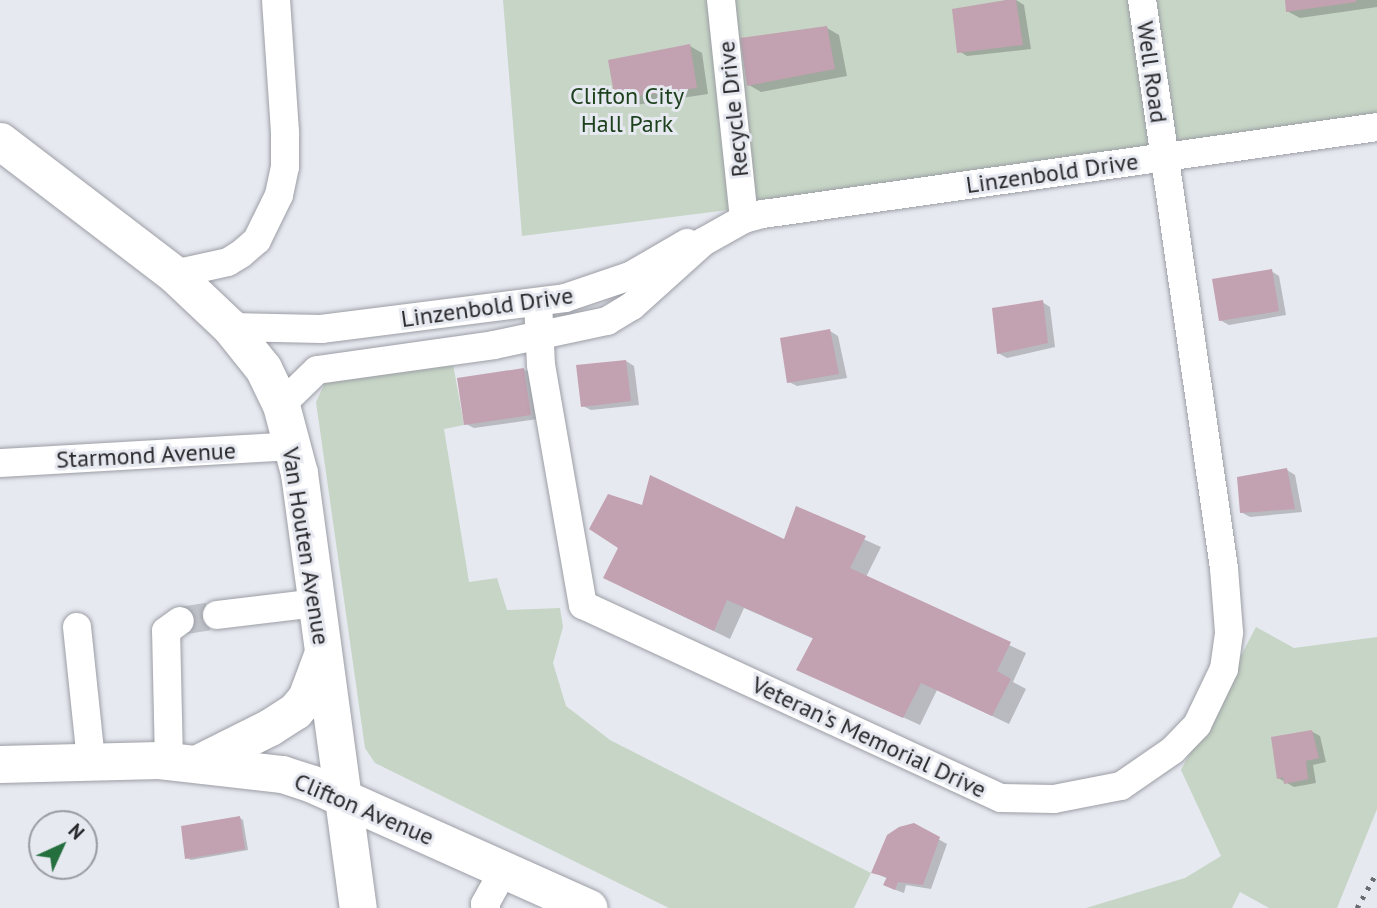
<!DOCTYPE html>
<html>
<head>
<meta charset="utf-8">
<style>
  body { margin:0 }
  #map { position:relative; width:1377px; height:908px; overflow:hidden; background:#e7e9f1; font-family:"PT Sans",sans-serif }
  div>[style] { position:absolute }
  [style*='--x'] { left:calc(var(--x)*1px); top:calc(var(--y)*1px); width:calc(var(--w)*1px); rotate:calc(var(--a)*1deg) }
  .green>* { inset:0; background:#c6d5c5 }
  .shadow>* { inset:0; background:#0003 }
  .building>* { inset:0; background:#c2a1b0 }
  .minor-tunnel>* { height:28px; margin-top:-14px; transform-origin:0; background:repeating-linear-gradient(90deg,#c1c3ca 0 28px,transparent 0 42px) }
  .roads { filter:drop-shadow(0 0 2px #9c9ea5) drop-shadow(0 0 2px #9c9ea5) }
  .minor>* { height:28px; margin:-14px; padding:0 14px; transform-origin:14px; border-radius:14px; background:#fff }
  .major>* { height:37px; margin:-18.5px; padding:0 18.5px; transform-origin:18.5px; border-radius:18.5px; background:#fff }
  .rail>* { height:5px; margin-top:-2.5px; transform-origin:0; background:repeating-linear-gradient(90deg,#6a6b6f 0 3.5px,transparent 0 10.5px) }
  span { translate:-50% -50%; white-space:nowrap; text-align:center; line-height:1.15; -webkit-text-stroke:6px #e7e9f1; paint-order:stroke }
  .street-label { font-size:24px; color:#29292c }
  .park-label { font-size:24px; color:#1d411c }
  .north { position:absolute; left:28px; top:810px; width:70px; height:70px; box-sizing:border-box; background:#e7e9f1; border:2px solid #9b9ca2; border-radius:50%; rotate:45deg; font-size:19px; font-weight:700; line-height:28px; text-align:center; color:#29292c }
  .north::after { content:''; display:block; margin:auto; width:24px; height:32px; background:#246f3d; clip-path:polygon(50% 0,100% 100%,50% 72%,0 100%) }
</style>
</head>
<body>
<div id="map">
  <div class="green">
    <i style="clip-path:polygon(503px 0,1377px 0,1377px 113px,720px 211px,522px 236px)"></i>
    <i style="clip-path:polygon(453px 364px,464px 425px,444px 429px,469px 582px,497px 578px,507px 610px,560px 608px,563px 627px,553px 663px,566px 706px,610px 740px,871px 873px,854px 908px,669px 908px,375px 763px,365px 748px,316px 402px,325px 383px)"></i>
    <i style="clip-path:polygon(1256px 627px,1294px 648px,1377px 637px,1377px 809px,1337px 908px,1269px 908px,1240px 892px,1232px 908px,1086px 908px,1185px 878px,1221px 856px,1181px 770px)"></i>
  </div>
  <div class="shadow">
    <i style="clip-path:polygon(1016px 0,1024px 5px,1031px 49px,967px 56px,959px 51px)"></i>
    <i style="clip-path:polygon(1287px 0,1377px 0,1377px 7px,1300px 18px,1287px 11px)"></i>
    <i style="clip-path:polygon(827px 28px,839px 35px,847px 76px,761px 92px,749px 85px)"></i>
    <i style="clip-path:polygon(690px 46px,702px 53px,708px 94px,629px 106px,617px 98px)"></i>
    <i style="clip-path:polygon(1271px 271px,1279px 276px,1286px 315px,1229px 325px,1220px 320px)"></i>
    <i style="clip-path:polygon(1042px 302px,1050px 307px,1055px 347px,1007px 358px,998px 353px)"></i>
    <i style="clip-path:polygon(830px 331px,838px 336px,847px 378px,797px 386px,789px 382px)"></i>
    <i style="clip-path:polygon(626px 361px,634px 366px,639px 405px,591px 410px,583px 406px)"></i>
    <i style="clip-path:polygon(523px 369px,532px 374px,538px 419px,474px 428px,466px 424px)"></i>
    <i style="clip-path:polygon(1287px 470px,1295px 475px,1302px 512px,1250px 517px,1241px 512px)"></i>
    <i style="clip-path:polygon(643px 508px,785px 541px,797px 509px,881px 547px,866px 577px,1026px 653px,1013px 682px,1026px 689px,1009px 724px,937px 690px,920px 725px,798px 669px,814px 639px,744px 608px,730px 639px,622px 587px)"></i>
    <i style="clip-path:polygon(1311px 731px,1320px 736px,1326px 762px,1313px 765px,1316px 783px,1294px 787px,1278px 778px)"></i>
    <i style="clip-path:polygon(240px 818px,243px 820px,248px 850px,191px 860px,187px 858px)"></i>
    <i style="clip-path:polygon(913px 825px,947px 844px,931px 889px,906px 885px,904px 893px,893px 889px,888px 879px,873px 872px)"></i>
  </div>
  <div class="building">
    <i style="clip-path:polygon(1006px 0,1016px 0,1023px 45px,957px 53px,952px 9px)"></i>
    <i style="clip-path:polygon(1285px 0,1356px 0,1356px 2px,1286px 12px)"></i>
    <i style="clip-path:polygon(827px 26px,835px 69px,747px 86px,740px 38px)"></i>
    <i style="clip-path:polygon(690px 44px,697px 88px,615px 99px,608px 60px)"></i>
    <i style="clip-path:polygon(1272px 269px,1279px 311px,1219px 321px,1212px 279px)"></i>
    <i style="clip-path:polygon(1043px 300px,1048px 343px,997px 354px,992px 308px)"></i>
    <i style="clip-path:polygon(830px 329px,839px 374px,787px 383px,780px 338px)"></i>
    <i style="clip-path:polygon(626px 360px,631px 401px,581px 407px,576px 365px)"></i>
    <i style="clip-path:polygon(524px 368px,531px 415px,464px 425px,457px 378px)"></i>
    <i style="clip-path:polygon(1287px 468px,1295px 509px,1240px 513px,1237px 477px)"></i>
    <i style="clip-path:polygon(650px 475px,784px 539px,796px 506px,866px 536px,850px 568px,1011px 642px,997px 671px,1011px 679px,992px 716px,921px 683px,903px 718px,796px 670px,813px 638px,727px 600px,714px 631px,603px 578px,618px 548px,589px 529px,608px 494px,642px 505px)"></i>
    <i style="clip-path:polygon(1312px 730px,1319px 758px,1306px 761px,1308px 779px,1284px 784px,1283px 777px,1277px 779px,1271px 737px)"></i>
    <i style="clip-path:polygon(240px 816px,245px 849px,185px 859px,181px 826px)"></i>
    <i style="clip-path:polygon(914px 823px,940px 837px,923px 885px,898px 882px,895px 890px,883px 885px,887px 877px,871px 873px,887px 835px,899px 827px)"></i>
  </div>
  <div class="minor-tunnel">
    <i style="--x:180;--y:621;--w:37;--a:-9"></i>
  </div>
  <div class="roads">
    <div class="minor">
      <i style="--x:721;--y:0;--w:220;--a:84"></i>
      <i style="--x:174;--y:274;--w:55;--a:-12.5"></i>
      <i style="--x:228;--y:262;--w:15;--a:-32"></i>
      <i style="--x:241;--y:254;--w:21;--a:-41"></i>
      <i style="--x:257;--y:240;--w:50;--a:-63.9"></i>
      <i style="--x:279;--y:195;--w:29;--a:-78"></i>
      <i style="--x:285;--y:167;--w:35;--a:-90"></i>
      <i style="--x:285;--y:132;--w:132;--a:-93.9"></i>
      <i style="--x:538;--y:302;--w:63;--a:87.3"></i>
      <i style="--x:541;--y:365;--w:244;--a:80.1"></i>
      <i style="--x:583;--y:605;--w:460;--a:24.8"></i>
      <i style="--x:1001;--y:798;--w:53;--a:1.1"></i>
      <i style="--x:1054;--y:799;--w:68;--a:-11"></i>
      <i style="--x:1121;--y:786;--w:63;--a:-34.7"></i>
      <i style="--x:1173;--y:750;--w:35;--a:-46"></i>
      <i style="--x:1197;--y:725;--w:62;--a:-64.3"></i>
      <i style="--x:1224;--y:669;--w:37;--a:-82"></i>
      <i style="--x:1229;--y:632;--w:64;--a:-94.5"></i>
      <i style="--x:1224;--y:568;--w:574;--a:-98.21"></i>
      <i style="--x:230;--y:327;--w:91;--a:1.3"></i>
      <i style="--x:321;--y:329;--w:246;--a:-7.2"></i>
      <i style="--x:565;--y:298;--w:69;--a:-18.7"></i>
      <i style="--x:630;--y:276;--w:66;--a:-30.1"></i>
      <i style="--x:281;--y:405;--w:50;--a:-44.2"></i>
      <i style="--x:317;--y:370;--w:179;--a:-8"></i>
      <i style="--x:494;--y:345;--w:116;--a:-12"></i>
      <i style="--x:607;--y:321;--w:29;--a:-31"></i>
      <i style="--x:632;--y:306;--w:96;--a:-42"></i>
      <i style="--x:703;--y:242;--w:47;--a:-29.3"></i>
      <i style="--x:744;--y:219;--w:20;--a:-15"></i>
      <i style="--x:763;--y:214;--w:620;--a:-8.06"></i>
      <i style="--x:0;--y:463;--w:292;--a:-3.3"></i>
      <i style="--x:217;--y:615;--w:100;--a:-6.9"></i>
      <i style="--x:77;--y:627;--w:134;--a:84"></i>
      <i style="--x:169;--y:761;--w:130;--a:-91.3"></i>
      <i style="--x:166;--y:631;--w:17;--a:-36"></i>
      <i style="--x:486;--y:908;--w:4;--a:-104"></i>
      <i style="--x:485;--y:904;--w:39;--a:-61"></i>
    </div>
    <div class="major">
      <i style="--x:0;--y:141;--w:219;--a:37.4"></i>
      <i style="--x:174;--y:274;--w:77;--a:43.4"></i>
      <i style="--x:230;--y:327;--w:53;--a:51.2"></i>
      <i style="--x:263;--y:368;--w:41;--a:64.1"></i>
      <i style="--x:281;--y:405;--w:70;--a:75.2"></i>
      <i style="--x:299;--y:473;--w:439;--a:82.3"></i>
      <i style="--x:198;--y:763;--w:80;--a:-26.6"></i>
      <i style="--x:270;--y:727;--w:30;--a:-33"></i>
      <i style="--x:295;--y:711;--w:17;--a:-50"></i>
      <i style="--x:306;--y:698;--w:46;--a:-69.6"></i>
      <i style="--x:0;--y:764;--w:159;--a:-1.4"></i>
      <i style="--x:159;--y:760;--w:124;--a:6.5"></i>
      <i style="--x:282;--y:774;--w:32;--a:18"></i>
      <i style="--x:312;--y:784;--w:303;--a:24.1"></i>
    </div>
  </div>
  <div class="rail">
    <i style="--x:1357;--y:908;--w:41;--a:-60.9"></i>
  </div>
  <div class="street-label">
    <span style="left:1152px;top:72px;rotate:82deg">Well Road</span>
    <span style="left:733px;top:109px;rotate:-96deg">Recycle Drive</span>
    <span style="left:1052px;top:173px;rotate:-8deg">Linzenbold Drive</span>
    <span style="left:487px;top:307px;rotate:-8deg">Linzenbold Drive</span>
    <span style="left:146px;top:455px;rotate:-3deg">Starmond Avenue</span>
    <span style="left:306px;top:546px;rotate:81deg">Van Houten Avenue</span>
    <span style="left:869px;top:737px;rotate:25deg">Veteran's Memorial Drive</span>
    <span style="left:364px;top:809px;rotate:23deg">Clifton Avenue</span>
  </div>
  <div class="park-label">
    <span style="left:627px;top:110px">Clifton City<br>Hall Park</span>
  </div>
  <div class="north">N</div>
</div>
</body>
</html>
